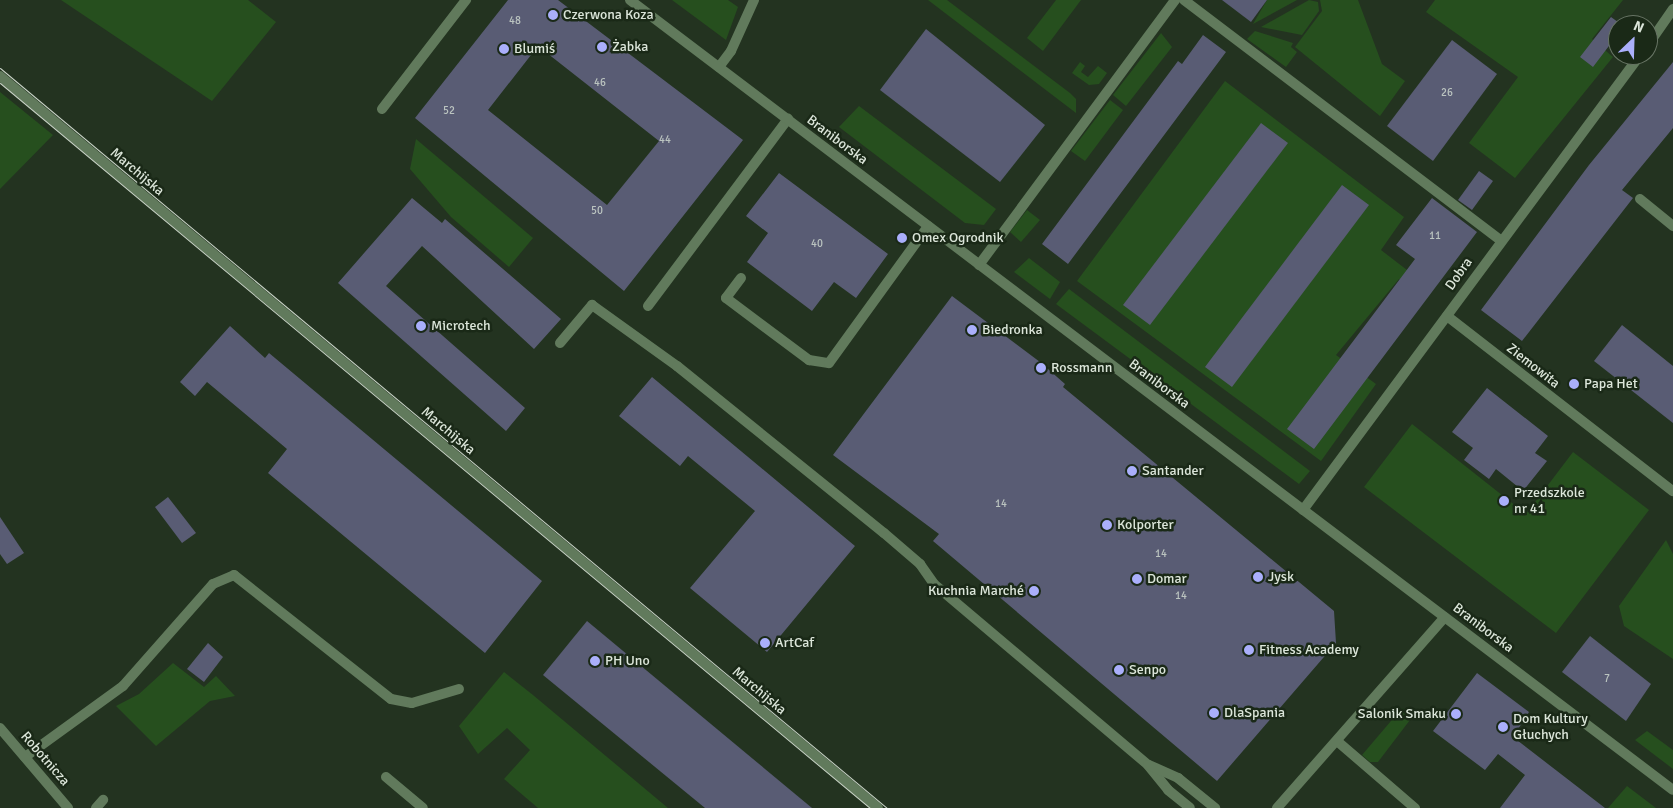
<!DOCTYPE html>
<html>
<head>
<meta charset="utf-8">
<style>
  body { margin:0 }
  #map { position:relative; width:1673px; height:808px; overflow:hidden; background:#233320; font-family:Signika,sans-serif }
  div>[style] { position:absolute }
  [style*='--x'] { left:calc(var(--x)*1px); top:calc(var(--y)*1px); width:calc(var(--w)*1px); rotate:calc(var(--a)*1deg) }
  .green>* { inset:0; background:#264f1e }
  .building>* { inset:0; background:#595c74 }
  .service>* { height:10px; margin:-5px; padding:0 5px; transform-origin:5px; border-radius:5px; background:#617a5c }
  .minor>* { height:10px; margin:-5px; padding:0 5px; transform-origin:5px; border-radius:5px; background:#617a5c }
  .tertiary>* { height:10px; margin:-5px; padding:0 5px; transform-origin:5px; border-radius:5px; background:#617a5c }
  .tram>* { height:1px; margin:-0.5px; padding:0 0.5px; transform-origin:0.5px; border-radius:0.5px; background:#c8d3c6 }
  .dots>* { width:14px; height:14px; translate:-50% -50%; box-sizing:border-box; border:2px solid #1a2917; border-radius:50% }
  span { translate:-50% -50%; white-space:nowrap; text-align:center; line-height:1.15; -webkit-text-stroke:5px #1a2917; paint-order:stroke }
  .number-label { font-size:11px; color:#bbc4c0 }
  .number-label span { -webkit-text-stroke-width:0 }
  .poi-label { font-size:14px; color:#dce6da }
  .left { translate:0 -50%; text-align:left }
  .right { translate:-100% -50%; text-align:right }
  .street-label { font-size:14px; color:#dce6da }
  .north { position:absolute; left:1608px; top:15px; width:50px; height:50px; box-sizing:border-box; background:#1a2917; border:1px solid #687565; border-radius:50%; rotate:24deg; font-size:14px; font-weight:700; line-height:20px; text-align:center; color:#dce6da }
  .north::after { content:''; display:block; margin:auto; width:18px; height:22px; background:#aaaffb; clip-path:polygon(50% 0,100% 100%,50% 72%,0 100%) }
</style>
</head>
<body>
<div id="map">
  <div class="green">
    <i style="clip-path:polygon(61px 0,248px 0,276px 22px,212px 101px)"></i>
    <i style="clip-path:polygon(672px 0,728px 0,738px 7px,726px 40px)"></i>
    <i style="clip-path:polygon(928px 0,947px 0,1070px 93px,1076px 99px,1076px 113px)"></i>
    <i style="clip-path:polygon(1056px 0,1081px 0,1043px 51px,1027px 38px)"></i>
    <i style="clip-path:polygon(1267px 0,1297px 0,1253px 24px)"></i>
    <i style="clip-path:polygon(1309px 0,1318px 2px,1319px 11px,1302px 35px,1261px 27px)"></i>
    <i style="clip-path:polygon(1320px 0,1358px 0,1382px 64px,1405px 81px,1380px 116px,1295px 47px,1322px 11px)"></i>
    <i style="clip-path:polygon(1435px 0,1623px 0,1592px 39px,1613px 57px,1515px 178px,1469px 143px,1518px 77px,1426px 12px)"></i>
    <i style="clip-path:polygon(1255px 31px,1293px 43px,1291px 47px,1297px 52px,1286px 67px,1247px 39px)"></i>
    <i style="clip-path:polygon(1161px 33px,1172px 47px,1126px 106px,1113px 95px)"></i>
    <i style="clip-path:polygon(1080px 62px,1085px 66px,1081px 72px,1088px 77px,1098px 66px,1107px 73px,1099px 84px,1089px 85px,1072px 73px)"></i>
    <i style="clip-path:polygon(1225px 81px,1404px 217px,1381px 250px,1433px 290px,1425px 301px,1399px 279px,1336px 355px,1376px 384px,1321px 461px,1077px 281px)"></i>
    <i style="clip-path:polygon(0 92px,53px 135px,0 189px)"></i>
    <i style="clip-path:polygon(1110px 100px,1123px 110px,1085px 161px,1071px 151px)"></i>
    <i style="clip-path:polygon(859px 106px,996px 209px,984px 225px,965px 223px,839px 127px)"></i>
    <i style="clip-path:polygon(416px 139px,533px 238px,509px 267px,451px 217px,410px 169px)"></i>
    <i style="clip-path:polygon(1027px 210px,1040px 220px,1021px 242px,1010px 232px)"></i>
    <i style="clip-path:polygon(1029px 258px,1060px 282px,1050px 299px,1014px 272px)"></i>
    <i style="clip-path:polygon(1069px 289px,1310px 471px,1299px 484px,1056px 304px)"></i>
    <i style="clip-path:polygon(1412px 424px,1526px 514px,1573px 452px,1649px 510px,1556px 633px,1364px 487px)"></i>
    <i style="clip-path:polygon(1666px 540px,1673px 554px,1673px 659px,1624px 626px,1619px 606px)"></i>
    <i style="clip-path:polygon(173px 663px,204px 687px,216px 676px,235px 696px,210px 701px,156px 746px,116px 706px,139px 694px)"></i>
    <i style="clip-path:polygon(504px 672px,533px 695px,668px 808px,538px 808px,504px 779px,530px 750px,507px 728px,478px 754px,459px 726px)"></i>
    <i style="clip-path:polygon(1402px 708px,1413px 716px,1378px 762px,1370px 762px,1362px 755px)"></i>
    <i style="clip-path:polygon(1647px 731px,1673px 750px,1673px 769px,1635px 740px)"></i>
    <i style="clip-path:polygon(1627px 786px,1656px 808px,1608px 808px)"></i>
  </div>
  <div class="building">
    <i style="clip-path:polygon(evenodd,508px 0,558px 0,743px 140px,624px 291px,415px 118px,508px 0,538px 46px,659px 141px,607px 205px,488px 110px,538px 46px)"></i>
    <i style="clip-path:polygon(1222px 0,1267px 0,1251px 22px)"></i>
    <i style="clip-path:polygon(1611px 17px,1622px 25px,1618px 25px,1618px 34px,1593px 67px,1580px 57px)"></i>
    <i style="clip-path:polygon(926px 29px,1045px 125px,1000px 182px,880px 90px)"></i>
    <i style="clip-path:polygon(1203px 35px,1226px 52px,1068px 264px,1042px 244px,1178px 61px,1182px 64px)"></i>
    <i style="clip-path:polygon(1452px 40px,1497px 74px,1433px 161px,1387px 126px)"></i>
    <i style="clip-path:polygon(1673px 62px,1673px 128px,1622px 190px,1633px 198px,1522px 341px,1481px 310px,1589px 165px)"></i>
    <i style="clip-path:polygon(1261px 123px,1288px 143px,1150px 325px,1123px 305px)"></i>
    <i style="clip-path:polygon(1479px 171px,1493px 181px,1472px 210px,1458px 200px)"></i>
    <i style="clip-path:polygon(779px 173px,888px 254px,856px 298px,834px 282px,812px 311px,747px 262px,768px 233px,746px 216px)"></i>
    <i style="clip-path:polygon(1342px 185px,1369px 205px,1232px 387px,1205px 367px)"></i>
    <i style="clip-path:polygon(412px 198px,442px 223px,445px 219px,561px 319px,534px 349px,422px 246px,386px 286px,525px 408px,506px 431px,338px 283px)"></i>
    <i style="clip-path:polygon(1432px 198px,1477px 232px,1314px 449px,1287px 429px,1415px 259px,1396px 245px)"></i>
    <i style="clip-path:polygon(952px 296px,1040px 362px,1065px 384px,1063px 387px,1334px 611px,1336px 643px,1217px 781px,933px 541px,939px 534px,833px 455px)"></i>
    <i style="clip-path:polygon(1622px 325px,1673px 366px,1673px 423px,1594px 361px)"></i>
    <i style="clip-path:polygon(230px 326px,265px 358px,269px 353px,542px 581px,485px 653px,268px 473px,287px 449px,207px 382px,195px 396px,180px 382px)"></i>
    <i style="clip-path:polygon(652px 377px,855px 546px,767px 652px,690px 588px,755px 511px,688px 456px,680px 466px,619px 416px)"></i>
    <i style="clip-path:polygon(1487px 388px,1548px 436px,1535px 453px,1547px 461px,1523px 491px,1496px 469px,1489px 479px,1464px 460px,1473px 448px,1452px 432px)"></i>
    <i style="clip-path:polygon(168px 497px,196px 533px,182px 543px,155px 507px)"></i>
    <i style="clip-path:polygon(0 517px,24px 553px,7px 564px,0 554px)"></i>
    <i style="clip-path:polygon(587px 621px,812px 808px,705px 808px,543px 675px)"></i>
    <i style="clip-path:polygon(1590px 636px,1651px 684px,1626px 721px,1562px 672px)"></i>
    <i style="clip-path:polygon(208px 643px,223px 657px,204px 682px,187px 669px)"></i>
    <i style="clip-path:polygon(1477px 673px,1529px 712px,1513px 737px,1605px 808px,1500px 808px,1525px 775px,1498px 754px,1485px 770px,1433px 731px)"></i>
  </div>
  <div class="service">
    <i style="--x:1184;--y:0;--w:397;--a:37.2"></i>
    <i style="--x:719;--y:67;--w:20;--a:-53"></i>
    <i style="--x:731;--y:51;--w:56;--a:-65.7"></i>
    <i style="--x:0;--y:76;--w:1143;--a:39.82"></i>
    <i style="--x:1640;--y:199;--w:43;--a:39.3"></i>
    <i style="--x:979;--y:265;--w:330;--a:-53.5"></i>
    <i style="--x:741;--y:278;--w:25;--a:127"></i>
    <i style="--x:726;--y:298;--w:104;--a:36.8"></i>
    <i style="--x:809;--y:360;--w:20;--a:9"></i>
    <i style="--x:829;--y:363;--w:169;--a:-54.1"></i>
    <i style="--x:648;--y:306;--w:234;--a:-53.2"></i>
    <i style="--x:560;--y:343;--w:50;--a:-49.9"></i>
    <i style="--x:592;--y:305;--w:105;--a:35.7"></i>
    <i style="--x:677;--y:366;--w:266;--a:38.9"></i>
    <i style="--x:884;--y:533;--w:48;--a:40.7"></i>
    <i style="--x:920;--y:564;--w:24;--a:55"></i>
    <i style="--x:934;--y:584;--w:280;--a:40.2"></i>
    <i style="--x:1148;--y:765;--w:32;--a:51"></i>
    <i style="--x:1168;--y:790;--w:28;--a:39"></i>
    <i style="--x:1337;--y:741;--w:103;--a:40.7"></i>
    <i style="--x:25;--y:757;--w:121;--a:-35.9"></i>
    <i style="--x:123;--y:686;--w:136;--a:-48.6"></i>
    <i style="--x:213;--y:584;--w:23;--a:-23"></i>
    <i style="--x:234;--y:575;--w:200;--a:38.3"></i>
    <i style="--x:391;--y:699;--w:21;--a:11"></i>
    <i style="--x:412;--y:703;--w:49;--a:-16.6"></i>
    <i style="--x:1149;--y:765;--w:32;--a:24"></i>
    <i style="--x:1178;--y:778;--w:48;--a:39"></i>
    <i style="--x:386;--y:777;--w:48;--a:40"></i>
    <i style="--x:96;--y:808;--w:11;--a:-49"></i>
  </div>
  <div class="minor">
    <i style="--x:1648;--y:45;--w:44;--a:-55.2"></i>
    <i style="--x:382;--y:109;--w:138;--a:-52.4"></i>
    <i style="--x:1447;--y:316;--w:286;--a:37.8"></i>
    <i style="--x:1303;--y:510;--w:566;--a:-53.47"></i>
    <i style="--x:1277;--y:808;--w:254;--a:-48.7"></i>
  </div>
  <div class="tertiary">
    <i style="--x:630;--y:0;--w:1308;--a:37.14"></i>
    <i style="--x:0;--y:728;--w:105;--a:49.6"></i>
  </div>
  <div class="tram">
    <i style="--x:0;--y:68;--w:1155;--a:39.84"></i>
    <i style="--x:0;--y:83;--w:1132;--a:39.81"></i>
  </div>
  <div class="dots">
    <i style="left:553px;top:15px;background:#aaaffb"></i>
    <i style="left:602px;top:47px;background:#aaaffb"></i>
    <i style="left:504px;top:49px;background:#aaaffb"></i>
    <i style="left:902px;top:238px;background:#aaaffb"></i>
    <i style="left:421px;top:326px;background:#aaaffb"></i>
    <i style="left:972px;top:330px;background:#aaaffb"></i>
    <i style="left:1041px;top:368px;background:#aaaffb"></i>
    <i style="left:1574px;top:384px;background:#aaaffb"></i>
    <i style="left:1132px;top:471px;background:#aaaffb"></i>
    <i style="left:1504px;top:501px;background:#aaaffb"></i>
    <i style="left:1107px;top:525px;background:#aaaffb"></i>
    <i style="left:1258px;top:577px;background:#aaaffb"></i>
    <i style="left:1137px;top:579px;background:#aaaffb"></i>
    <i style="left:1034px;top:591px;background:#aaaffb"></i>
    <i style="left:765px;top:643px;background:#aaaffb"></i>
    <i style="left:1249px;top:650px;background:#aaaffb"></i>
    <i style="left:595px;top:661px;background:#aaaffb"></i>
    <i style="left:1119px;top:670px;background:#aaaffb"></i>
    <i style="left:1214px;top:713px;background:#aaaffb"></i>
    <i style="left:1456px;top:714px;background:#aaaffb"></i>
    <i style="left:1503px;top:727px;background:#aaaffb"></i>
  </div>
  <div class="number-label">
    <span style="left:515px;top:21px">48</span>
    <span style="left:600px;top:83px">46</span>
    <span style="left:1447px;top:93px">26</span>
    <span style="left:449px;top:111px">52</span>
    <span style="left:665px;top:140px">44</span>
    <span style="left:597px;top:211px">50</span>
    <span style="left:1435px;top:236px">11</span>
    <span style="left:817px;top:244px">40</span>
    <span style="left:1001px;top:504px">14</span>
    <span style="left:1161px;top:554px">14</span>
    <span style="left:1181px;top:596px">14</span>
    <span style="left:1607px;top:679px">7</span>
  </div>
  <div class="poi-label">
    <span class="left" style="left:563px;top:15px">Czerwona Koza</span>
    <span class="left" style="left:612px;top:47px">Żabka</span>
    <span class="left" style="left:514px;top:49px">Blumiś</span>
    <span class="left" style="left:912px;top:238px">Omex Ogrodnik</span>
    <span class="left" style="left:431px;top:326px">Microtech</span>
    <span class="left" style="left:982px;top:330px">Biedronka</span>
    <span class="left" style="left:1051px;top:368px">Rossmann</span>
    <span class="left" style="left:1584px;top:384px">Papa Het</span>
    <span class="left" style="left:1142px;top:471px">Santander</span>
    <span class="left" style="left:1514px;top:501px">Przedszkole<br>nr 41</span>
    <span class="left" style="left:1117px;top:525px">Kolporter</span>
    <span class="left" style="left:1268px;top:577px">Jysk</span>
    <span class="left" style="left:1147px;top:579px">Domar</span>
    <span class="right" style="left:1024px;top:591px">Kuchnia Marché</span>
    <span class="left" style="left:775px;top:643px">ArtCaf</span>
    <span class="left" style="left:1259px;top:650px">Fitness Academy</span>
    <span class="left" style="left:605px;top:661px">PH Uno</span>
    <span class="left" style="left:1129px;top:670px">Senpo</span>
    <span class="left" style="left:1224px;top:713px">DlaSpania</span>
    <span class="right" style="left:1446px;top:714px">Salonik Smaku</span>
    <span class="left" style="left:1513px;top:727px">Dom Kultury<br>Głuchych</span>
  </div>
  <div class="street-label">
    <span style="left:837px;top:140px;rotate:37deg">Braniborska</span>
    <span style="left:137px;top:172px;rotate:40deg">Marchijska</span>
    <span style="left:1459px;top:274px;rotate:-55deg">Dobra</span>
    <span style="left:1533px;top:366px;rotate:38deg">Ziemowita</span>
    <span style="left:1159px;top:384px;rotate:37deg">Braniborska</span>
    <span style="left:448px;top:431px;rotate:40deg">Marchijska</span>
    <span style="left:1483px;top:628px;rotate:37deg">Braniborska</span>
    <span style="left:759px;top:691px;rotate:40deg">Marchijska</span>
    <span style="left:45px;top:759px;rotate:49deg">Robotnicza</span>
  </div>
  <div class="north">N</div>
</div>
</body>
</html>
